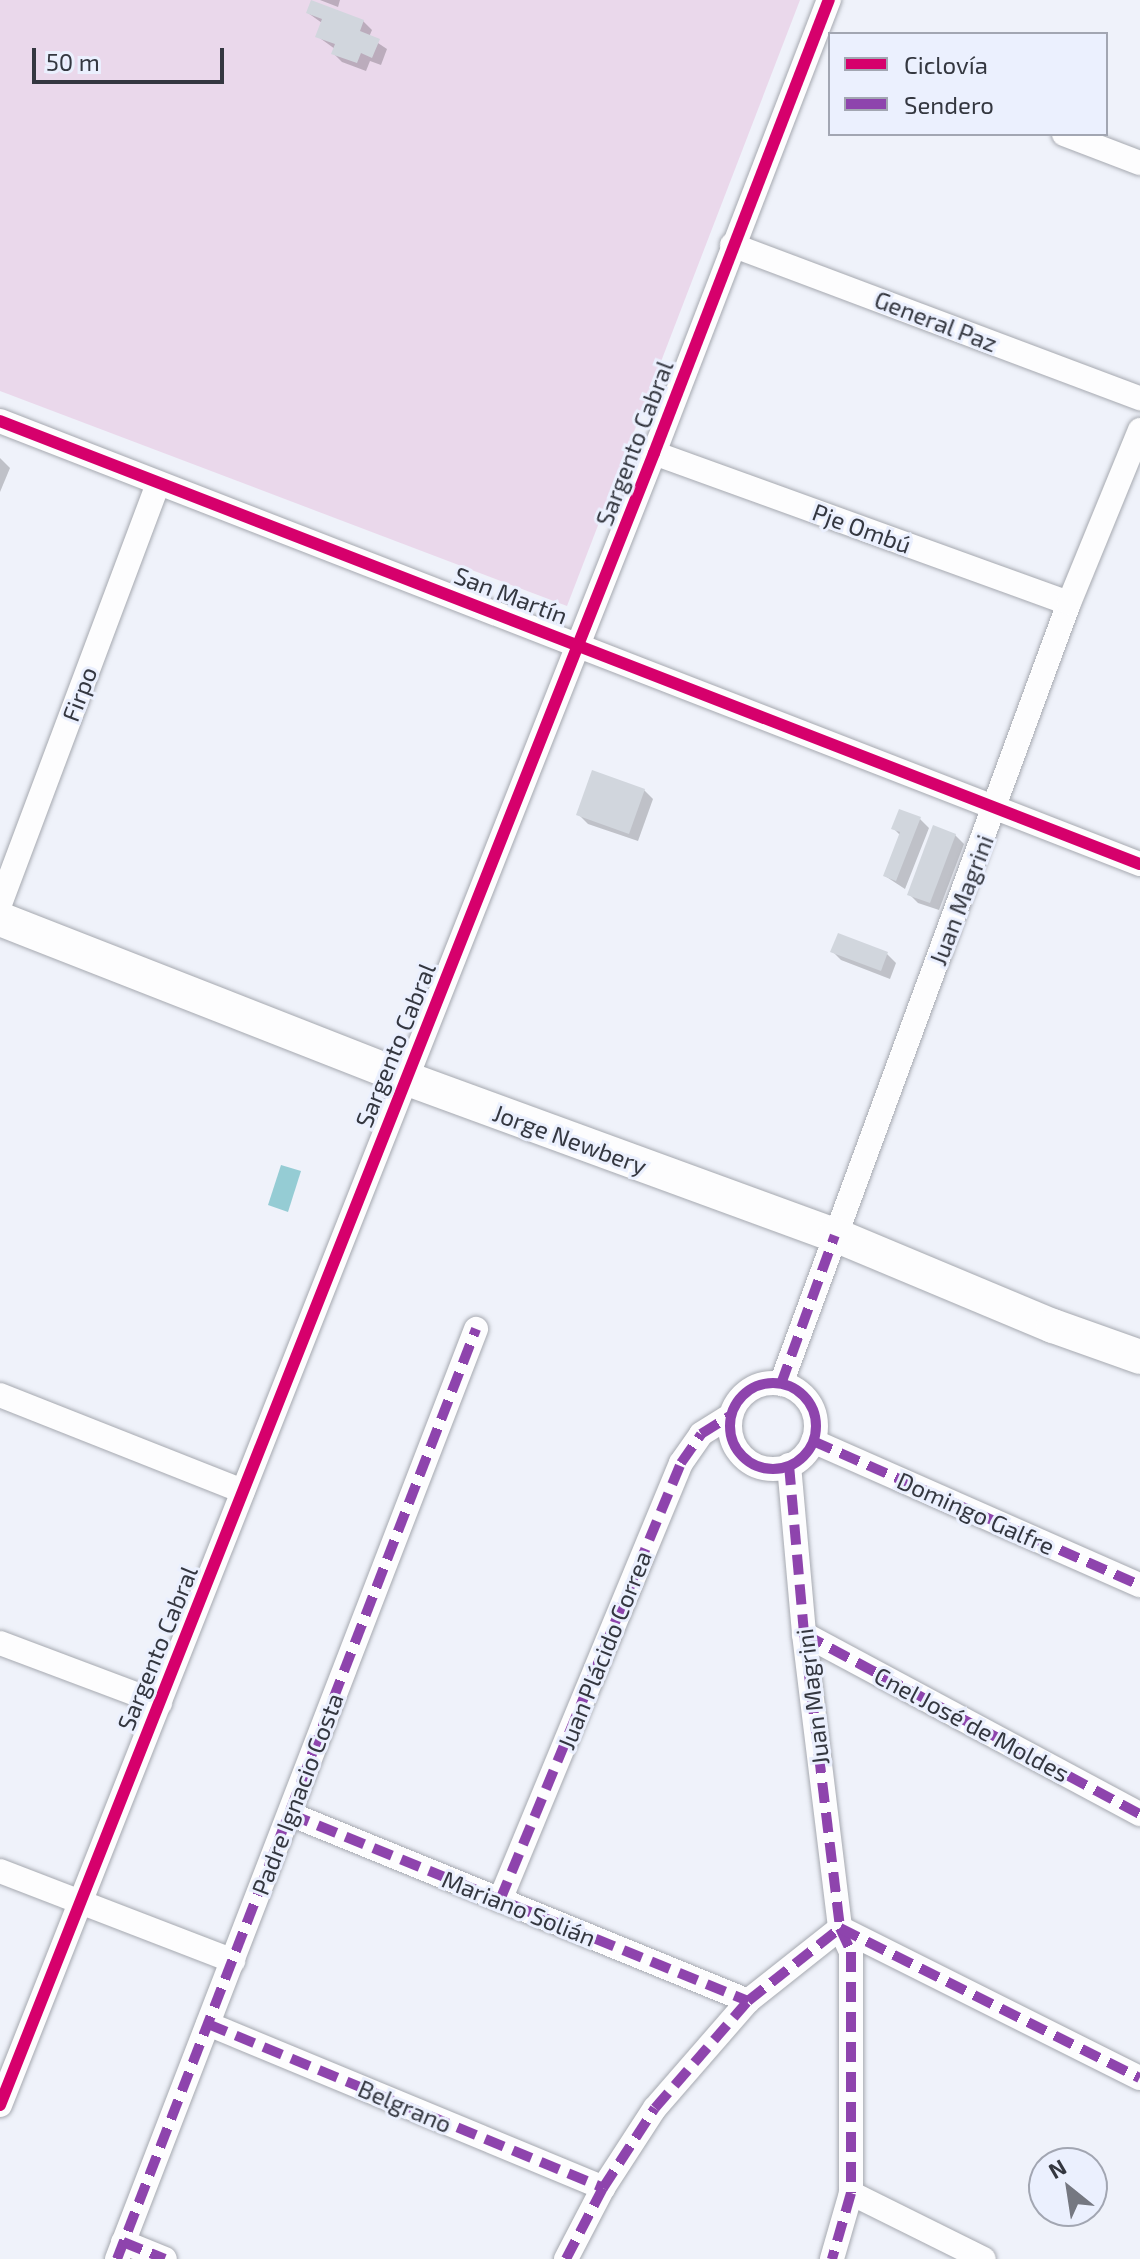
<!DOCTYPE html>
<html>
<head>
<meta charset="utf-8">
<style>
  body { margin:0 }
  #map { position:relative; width:1140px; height:2259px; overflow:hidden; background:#eff2fa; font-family:"Exo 2",sans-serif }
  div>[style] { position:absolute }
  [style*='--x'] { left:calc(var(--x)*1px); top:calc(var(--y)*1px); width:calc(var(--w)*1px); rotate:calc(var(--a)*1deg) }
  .green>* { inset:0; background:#ead8eb }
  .water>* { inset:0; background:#95ccd4 }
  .shadow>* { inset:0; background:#0003 }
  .building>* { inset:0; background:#d1d6dd }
  .roads { filter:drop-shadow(0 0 2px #a6a9b0) drop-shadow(0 0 2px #a6a9b0) }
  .minor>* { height:24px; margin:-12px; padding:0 12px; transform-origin:12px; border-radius:12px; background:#fdfdfe }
  .minor>.ring { margin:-12px; padding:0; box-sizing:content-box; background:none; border:24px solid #fdfdfe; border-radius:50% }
  .secondary>* { height:34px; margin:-17px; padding:0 17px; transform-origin:17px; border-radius:17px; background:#fdfdfe }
  .quiet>* { height:10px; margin-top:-5px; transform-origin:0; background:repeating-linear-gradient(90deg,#8e44ad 0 20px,transparent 0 30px) }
  .quiet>.ring { margin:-5px; padding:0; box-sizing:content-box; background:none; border:10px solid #8e44ad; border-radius:50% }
  .cycleway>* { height:12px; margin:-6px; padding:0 6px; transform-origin:6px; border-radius:6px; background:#d6006c }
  span { translate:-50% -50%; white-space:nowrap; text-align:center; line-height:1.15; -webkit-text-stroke:6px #ebf0fe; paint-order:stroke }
  .street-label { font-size:24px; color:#343740 }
  .legend { position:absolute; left:828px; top:32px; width:280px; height:104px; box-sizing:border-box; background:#ebf0fe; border:2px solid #a2a6b2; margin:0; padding:10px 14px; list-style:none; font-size:24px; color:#343740 }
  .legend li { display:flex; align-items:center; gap:16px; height:40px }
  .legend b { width:40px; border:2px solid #a2a6b2 }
  .north { position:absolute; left:1028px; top:2147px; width:80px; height:80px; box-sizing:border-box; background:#ebf0fe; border:2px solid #a2a6b2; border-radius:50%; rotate:330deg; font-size:22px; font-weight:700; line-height:32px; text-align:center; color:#343740 }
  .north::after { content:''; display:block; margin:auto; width:28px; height:36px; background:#757881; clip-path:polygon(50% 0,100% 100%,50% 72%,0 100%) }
  .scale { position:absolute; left:32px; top:48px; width:192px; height:36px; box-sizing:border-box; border:4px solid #343740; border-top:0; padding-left:10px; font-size:24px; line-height:28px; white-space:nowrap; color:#343740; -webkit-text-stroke:6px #ebf0fe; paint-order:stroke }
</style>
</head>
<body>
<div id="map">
  <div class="green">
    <i style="clip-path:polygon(0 0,800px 0,567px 606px,0 391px)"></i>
  </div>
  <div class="water">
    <i style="clip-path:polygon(281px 1165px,301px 1171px,288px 1212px,268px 1205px)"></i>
  </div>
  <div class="shadow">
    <i style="clip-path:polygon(320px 0,340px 0,338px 7px)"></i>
    <i style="clip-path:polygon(308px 13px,363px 21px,372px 30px,369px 37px,387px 49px,381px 65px,370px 61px,366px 71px,342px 62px,333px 53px,335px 49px,317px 36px,322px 23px)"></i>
    <i style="clip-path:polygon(0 458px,10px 468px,0 492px)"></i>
    <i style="clip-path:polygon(644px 790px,653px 799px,638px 841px,588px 824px,579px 815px)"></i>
    <i style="clip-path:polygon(920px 819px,929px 828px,905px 889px,885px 876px,901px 836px,894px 829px)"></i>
    <i style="clip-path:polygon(955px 835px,964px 844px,939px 910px,918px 903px,909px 894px)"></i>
    <i style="clip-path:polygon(832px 951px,887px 954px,896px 963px,890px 979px,841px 960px)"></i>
  </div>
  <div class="building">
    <i style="clip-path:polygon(311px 0,364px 20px,360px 31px,380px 39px,372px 58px,361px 53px,357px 63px,331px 54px,335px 44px,315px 37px,322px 19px,306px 13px)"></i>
    <i style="clip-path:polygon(592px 770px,645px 789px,629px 834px,576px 815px)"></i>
    <i style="clip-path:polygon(899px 809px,921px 817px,896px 881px,883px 876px,900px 832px,891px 829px)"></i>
    <i style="clip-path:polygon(933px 825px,956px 834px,930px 903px,907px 895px)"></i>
    <i style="clip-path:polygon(838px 933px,888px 952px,881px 971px,830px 952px)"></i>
  </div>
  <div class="roads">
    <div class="minor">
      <i style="--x:1064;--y:134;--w:81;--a:20.9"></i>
      <i style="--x:732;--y:245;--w:436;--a:20.6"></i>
      <i style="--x:0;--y:421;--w:1223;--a:21.24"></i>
      <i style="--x:654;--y:453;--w:441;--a:19.9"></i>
      <i style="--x:0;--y:904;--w:449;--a:-69.4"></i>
      <i class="ring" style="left:730px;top:1383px;width:62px;height:62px"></i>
      <i style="--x:781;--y:1384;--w:832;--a:-69.76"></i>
      <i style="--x:1069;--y:603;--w:187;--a:-67.7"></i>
      <i style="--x:0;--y:1395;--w:261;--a:21.6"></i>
      <i style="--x:813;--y:1441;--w:357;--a:23.8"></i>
      <i style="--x:789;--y:1465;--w:170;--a:84.9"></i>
      <i style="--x:804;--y:1634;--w:296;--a:83"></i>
      <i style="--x:840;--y:1928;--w:26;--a:65"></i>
      <i style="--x:851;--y:1952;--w:241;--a:90"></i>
      <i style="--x:851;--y:2193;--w:69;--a:106.1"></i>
      <i style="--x:804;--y:1634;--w:381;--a:28.2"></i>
      <i style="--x:0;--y:1643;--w:171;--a:20.6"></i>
      <i style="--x:290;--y:1814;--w:495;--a:22.2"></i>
      <i style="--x:0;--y:1871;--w:250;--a:21.1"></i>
      <i style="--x:500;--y:1900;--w:473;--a:-67.5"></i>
      <i style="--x:681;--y:1463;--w:35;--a:-55"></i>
      <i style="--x:701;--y:1434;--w:34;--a:-32"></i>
      <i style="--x:208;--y:2024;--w:428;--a:22.5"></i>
      <i style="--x:0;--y:2105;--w:1777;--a:-68.4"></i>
      <i style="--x:654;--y:453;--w:486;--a:-68.9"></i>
      <i style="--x:851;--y:2193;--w:148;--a:26.4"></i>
      <i style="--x:123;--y:2242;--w:45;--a:22"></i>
      <i style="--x:117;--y:2259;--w:997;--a:-68.89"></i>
      <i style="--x:566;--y:2259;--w:80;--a:-62.5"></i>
      <i style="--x:603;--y:2188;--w:95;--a:-57"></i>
      <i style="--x:655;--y:2108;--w:142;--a:-49"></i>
      <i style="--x:748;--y:2001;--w:117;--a:-38.4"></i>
      <i style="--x:840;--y:1928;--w:335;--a:26.6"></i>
    </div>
    <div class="secondary">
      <i style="--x:0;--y:919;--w:435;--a:21.4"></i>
      <i style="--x:405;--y:1078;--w:458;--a:20.1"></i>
      <i style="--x:835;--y:1235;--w:236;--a:22.7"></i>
      <i style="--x:1053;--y:1326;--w:92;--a:19.6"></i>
    </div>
  </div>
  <div class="quiet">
    <i class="ring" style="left:730px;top:1383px;width:76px;height:76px"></i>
    <i style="--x:781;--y:1384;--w:158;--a:-70.1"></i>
    <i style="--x:813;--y:1441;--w:357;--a:23.8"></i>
    <i style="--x:789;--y:1465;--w:170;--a:84.9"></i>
    <i style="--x:804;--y:1634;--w:296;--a:83"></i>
    <i style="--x:840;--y:1928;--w:26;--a:65"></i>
    <i style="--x:851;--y:1952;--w:241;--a:90"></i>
    <i style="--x:851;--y:2193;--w:69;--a:106.1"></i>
    <i style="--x:804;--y:1634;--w:381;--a:28.2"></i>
    <i style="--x:290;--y:1814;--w:495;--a:22.2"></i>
    <i style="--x:500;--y:1900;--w:473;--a:-67.5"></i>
    <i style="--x:681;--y:1463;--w:35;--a:-55"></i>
    <i style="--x:701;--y:1434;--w:34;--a:-32"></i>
    <i style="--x:208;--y:2024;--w:428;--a:22.5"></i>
    <i style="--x:123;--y:2242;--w:45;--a:22"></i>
    <i style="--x:117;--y:2259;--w:997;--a:-68.89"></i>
    <i style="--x:566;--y:2259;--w:80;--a:-62.5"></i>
    <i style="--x:603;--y:2188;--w:95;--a:-57"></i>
    <i style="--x:655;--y:2108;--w:142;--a:-49"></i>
    <i style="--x:748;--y:2001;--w:117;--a:-38.4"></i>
    <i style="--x:840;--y:1928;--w:335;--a:26.6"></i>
  </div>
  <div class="cycleway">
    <i style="--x:0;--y:421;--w:1223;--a:21.24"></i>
    <i style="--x:0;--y:2105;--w:1777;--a:-68.4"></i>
    <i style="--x:654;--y:453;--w:486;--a:-68.9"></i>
  </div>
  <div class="street-label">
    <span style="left:936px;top:321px;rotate:21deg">General Paz</span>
    <span style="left:634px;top:443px;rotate:-69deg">Sargento Cabral</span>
    <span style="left:862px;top:528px;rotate:20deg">Pje Ombú</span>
    <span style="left:511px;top:595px;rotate:21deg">San Martín</span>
    <span style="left:79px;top:694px;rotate:-69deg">Firpo</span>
    <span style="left:961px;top:900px;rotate:-69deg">Juan Magrini</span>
    <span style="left:395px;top:1045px;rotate:-68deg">Sargento Cabral</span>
    <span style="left:570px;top:1139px;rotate:20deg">Jorge Newbery</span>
    <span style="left:976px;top:1513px;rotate:24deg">Domingo Galfre</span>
    <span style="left:157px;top:1648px;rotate:-68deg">Sargento Cabral</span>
    <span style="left:604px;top:1650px;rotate:-68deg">Juan Plácido Correa</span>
    <span style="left:812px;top:1697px;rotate:-97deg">Juan Magrini</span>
    <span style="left:972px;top:1724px;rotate:28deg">Cnel José de Moldes</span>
    <span style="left:297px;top:1794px;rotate:-69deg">Padre Ignacio Costa</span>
    <span style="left:519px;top:1908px;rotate:22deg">Mariano Solián</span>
    <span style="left:405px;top:2106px;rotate:23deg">Belgrano</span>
  </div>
  <ul class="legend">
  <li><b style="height:10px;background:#d6006c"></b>Ciclovía</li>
  <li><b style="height:10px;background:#8e44ad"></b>Sendero</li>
  </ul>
  <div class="north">N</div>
  <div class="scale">50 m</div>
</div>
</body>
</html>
